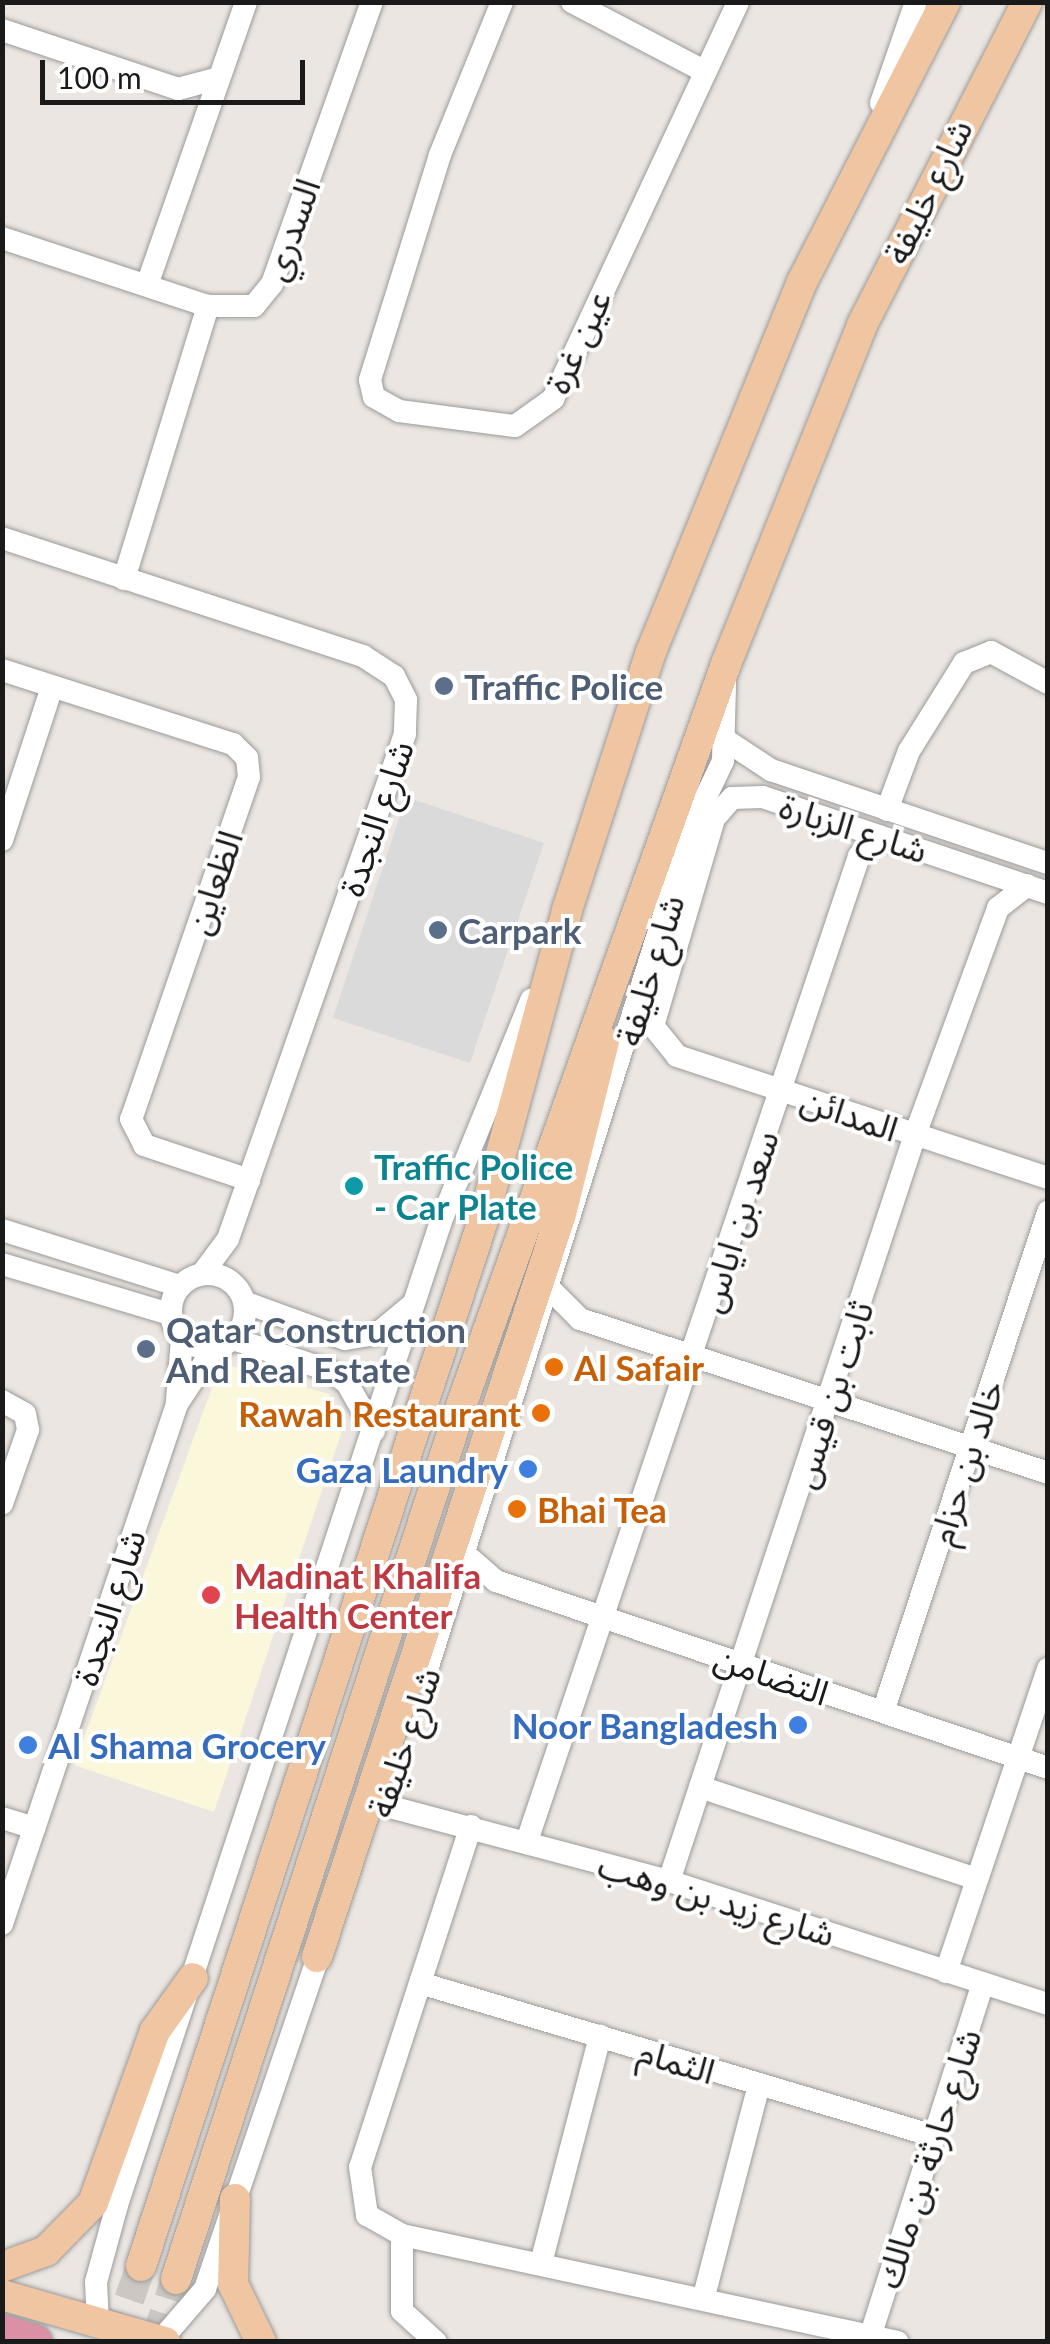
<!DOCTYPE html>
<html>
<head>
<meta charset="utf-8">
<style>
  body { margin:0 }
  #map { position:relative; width:1050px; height:2344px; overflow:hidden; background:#ebe6e1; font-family:Lato,"Noto Sans Arabic",sans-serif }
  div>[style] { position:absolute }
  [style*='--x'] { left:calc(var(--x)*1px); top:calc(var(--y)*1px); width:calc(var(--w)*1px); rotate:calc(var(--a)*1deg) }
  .education>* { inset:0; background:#faf7da }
  .parking>* { inset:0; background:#dadada }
  .major-tunnel>* { height:30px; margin-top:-15px; transform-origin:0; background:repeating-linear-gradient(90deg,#ccc7c3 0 30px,transparent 0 45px) }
  .roads { filter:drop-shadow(0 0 2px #9b9b9b) drop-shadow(0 0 2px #9b9b9b) }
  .minor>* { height:22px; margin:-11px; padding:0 11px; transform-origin:11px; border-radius:11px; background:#fff }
  .minor>.ring { margin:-11px; padding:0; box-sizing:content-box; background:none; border:22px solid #fff; border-radius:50% }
  .major>* { height:30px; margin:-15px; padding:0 15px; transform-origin:15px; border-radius:15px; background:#f0c5a1 }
  .highway>* { height:35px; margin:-17.5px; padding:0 17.5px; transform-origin:17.5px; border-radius:17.5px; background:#db90a6 }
  .dots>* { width:28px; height:28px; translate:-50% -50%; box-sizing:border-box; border:5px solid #fff; border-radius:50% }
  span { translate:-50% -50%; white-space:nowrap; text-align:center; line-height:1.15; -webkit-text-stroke:8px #fff; paint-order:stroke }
  .street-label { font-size:35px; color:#1a1a1a }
  .service-label { font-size:35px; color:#4e5e75; font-weight:700 }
  .left { translate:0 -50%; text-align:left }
  .culture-label { font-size:35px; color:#0d838f; font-weight:700 }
  .food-label { font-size:35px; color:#c56008; font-weight:700 }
  .right { translate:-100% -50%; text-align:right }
  .shop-label { font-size:35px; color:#366cbe; font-weight:700 }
  .health-label { font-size:35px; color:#be3a42; font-weight:700 }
  .frame { position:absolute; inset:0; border:5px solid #1a1a1a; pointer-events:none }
  .scale { position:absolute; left:40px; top:60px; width:265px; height:45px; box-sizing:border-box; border:5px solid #1a1a1a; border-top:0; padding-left:12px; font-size:30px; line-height:35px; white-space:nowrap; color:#1a1a1a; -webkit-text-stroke:8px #fff; paint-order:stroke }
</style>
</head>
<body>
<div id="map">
  <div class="education">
    <i style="clip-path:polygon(221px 1363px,329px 1394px,344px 1425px,214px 1812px,74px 1765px)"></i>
  </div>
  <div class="parking">
    <i style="clip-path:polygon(406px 797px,544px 843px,470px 1063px,333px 1018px)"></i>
  </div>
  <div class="major-tunnel">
    <i style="--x:114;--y:2342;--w:81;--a:-70.4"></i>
    <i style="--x:155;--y:2342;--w:66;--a:-71.6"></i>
  </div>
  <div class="roads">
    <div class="minor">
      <i style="--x:502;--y:2;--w:165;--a:112.1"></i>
      <i style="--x:440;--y:155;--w:236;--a:107.3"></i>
      <i style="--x:370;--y:380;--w:17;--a:77"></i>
      <i style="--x:374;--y:397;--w:29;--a:29"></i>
      <i style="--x:399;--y:411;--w:117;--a:7.4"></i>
      <i style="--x:515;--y:426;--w:47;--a:-35.4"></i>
      <i style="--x:553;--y:399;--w:438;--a:-65"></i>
      <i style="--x:572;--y:2;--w:144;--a:27.6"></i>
      <i style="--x:2;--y:30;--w:186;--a:18.5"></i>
      <i style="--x:178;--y:89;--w:42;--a:-15"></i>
      <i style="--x:881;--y:103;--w:107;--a:-70.9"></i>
      <i style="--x:2;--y:238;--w:217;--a:18.3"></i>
      <i style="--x:208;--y:306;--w:46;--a:0"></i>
      <i style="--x:254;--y:306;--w:28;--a:-51"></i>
      <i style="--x:272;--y:284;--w:299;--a:-70.5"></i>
      <i style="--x:147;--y:285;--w:300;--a:-70.7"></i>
      <i style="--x:2;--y:538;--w:380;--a:18.1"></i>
      <i style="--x:363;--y:656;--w:37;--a:33"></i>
      <i style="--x:394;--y:676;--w:27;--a:63"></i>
      <i style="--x:406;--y:700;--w:34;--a:92"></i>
      <i style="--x:405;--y:734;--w:535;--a:109.32"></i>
      <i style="--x:228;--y:1239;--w:44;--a:126.6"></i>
      <i style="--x:124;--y:579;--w:286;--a:-72.9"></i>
      <i style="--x:2;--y:670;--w:243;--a:17.8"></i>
      <i style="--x:233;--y:744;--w:20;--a:45"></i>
      <i style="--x:247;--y:758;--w:19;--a:84"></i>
      <i style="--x:249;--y:777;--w:362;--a:109"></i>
      <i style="--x:131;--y:1119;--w:29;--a:63"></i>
      <i style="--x:144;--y:1145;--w:111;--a:18.4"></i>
      <i style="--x:727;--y:741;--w:53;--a:33.4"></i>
      <i style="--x:771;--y:770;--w:292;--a:18.6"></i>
      <i style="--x:887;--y:810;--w:63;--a:-69.6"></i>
      <i style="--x:909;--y:751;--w:104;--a:-58"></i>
      <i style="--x:964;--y:663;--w:29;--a:-22"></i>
      <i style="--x:991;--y:652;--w:65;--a:28.5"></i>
      <i style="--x:2;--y:840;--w:161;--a:-71.9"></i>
      <i style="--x:1048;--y:893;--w:301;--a:-161.4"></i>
      <i style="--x:763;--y:797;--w:31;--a:178"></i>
      <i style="--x:732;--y:798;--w:28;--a:131"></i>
      <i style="--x:714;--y:819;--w:216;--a:106.4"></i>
      <i style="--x:653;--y:1026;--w:38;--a:51"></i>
      <i style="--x:677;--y:1056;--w:391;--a:18.2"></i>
      <i style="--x:2;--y:1230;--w:187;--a:17.5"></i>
      <i style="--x:2;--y:1264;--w:175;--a:16.6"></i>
      <i class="ring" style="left:171px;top:1274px;width:52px;height:52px"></i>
      <i style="--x:553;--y:1292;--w:38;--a:45"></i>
      <i style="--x:580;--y:1319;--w:493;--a:18.2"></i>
      <i style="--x:244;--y:1302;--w:108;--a:20.1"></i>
      <i style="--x:345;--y:1339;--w:32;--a:-9"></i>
      <i style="--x:377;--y:1334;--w:45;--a:-39.6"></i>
      <i style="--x:233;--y:1339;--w:100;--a:18.1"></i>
      <i style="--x:328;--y:1370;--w:23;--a:34"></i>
      <i style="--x:347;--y:1383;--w:55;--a:60.6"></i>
      <i style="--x:177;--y:1400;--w:61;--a:-85.3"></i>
      <i style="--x:2;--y:1401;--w:26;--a:29"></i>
      <i style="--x:25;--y:1414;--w:16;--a:79"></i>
      <i style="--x:28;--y:1430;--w:78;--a:109.4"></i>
      <i style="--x:466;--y:1555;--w:40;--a:41"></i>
      <i style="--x:496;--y:1581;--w:583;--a:18.71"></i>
      <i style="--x:426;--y:1673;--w:888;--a:-72.57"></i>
      <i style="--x:692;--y:826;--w:72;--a:-64.5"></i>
      <i style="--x:723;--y:761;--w:78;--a:-88.5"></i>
      <i style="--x:883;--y:1712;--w:527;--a:-71.74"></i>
      <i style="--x:700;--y:1787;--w:292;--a:18.4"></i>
      <i style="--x:383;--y:1805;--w:296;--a:14.9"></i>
      <i style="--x:669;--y:1881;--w:398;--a:18"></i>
      <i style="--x:2;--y:1818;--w:34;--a:17"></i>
      <i style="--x:471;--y:1826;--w:359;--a:108"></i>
      <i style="--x:360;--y:2167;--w:49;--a:81.7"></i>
      <i style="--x:367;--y:2215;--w:40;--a:29.7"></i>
      <i style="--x:402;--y:2235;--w:507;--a:12.17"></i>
      <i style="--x:527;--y:1841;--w:1039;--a:-71.37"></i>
      <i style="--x:859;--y:856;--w:28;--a:-45"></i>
      <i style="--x:669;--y:1881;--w:786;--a:-71.75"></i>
      <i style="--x:915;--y:1135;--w:242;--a:-69.9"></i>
      <i style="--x:998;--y:908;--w:37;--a:-38"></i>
      <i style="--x:2;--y:1924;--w:549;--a:-71.4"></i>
      <i style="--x:177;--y:1404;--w:67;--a:-56.5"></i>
      <i style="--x:946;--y:1972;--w:320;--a:-71.4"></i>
      <i style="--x:420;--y:1983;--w:536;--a:16.58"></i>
      <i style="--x:402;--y:2235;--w:76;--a:90"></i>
      <i style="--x:402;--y:2311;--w:46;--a:42.4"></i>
      <i style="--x:541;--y:2263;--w:235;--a:-75.4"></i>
      <i style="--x:704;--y:2296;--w:218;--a:-75.4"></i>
      <i style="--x:98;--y:2324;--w:42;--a:-92.7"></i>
      <i style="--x:96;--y:2282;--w:80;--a:-74.7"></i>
      <i style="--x:117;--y:2205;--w:1036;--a:-71.77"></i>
      <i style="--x:441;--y:1221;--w:239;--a:-67.8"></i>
      <i style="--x:871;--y:2334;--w:368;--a:-72.3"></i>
      <i style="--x:161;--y:2340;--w:67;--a:-49.2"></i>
      <i style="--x:205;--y:2289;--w:363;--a:-71.2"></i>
    </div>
    <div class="major">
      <i style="--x:317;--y:1957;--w:782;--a:-71.82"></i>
      <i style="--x:561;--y:1214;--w:178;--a:-76"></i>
      <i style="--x:235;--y:2199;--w:85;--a:91.3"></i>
      <i style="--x:233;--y:2284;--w:64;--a:64.2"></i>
      <i style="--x:141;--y:2266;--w:1100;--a:-71.89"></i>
      <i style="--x:483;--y:1220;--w:321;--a:-74.8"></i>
      <i style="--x:567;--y:910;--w:271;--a:-72"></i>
      <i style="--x:651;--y:652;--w:400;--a:-67.8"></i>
      <i style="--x:802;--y:282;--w:314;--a:-62.9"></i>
      <i style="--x:2;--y:2267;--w:47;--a:-20"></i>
      <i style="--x:46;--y:2251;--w:67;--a:-45.6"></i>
      <i style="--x:93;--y:2203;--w:183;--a:-70.2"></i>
      <i style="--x:155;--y:2031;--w:65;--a:-54.4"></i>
      <i style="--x:176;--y:2279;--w:922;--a:-71.92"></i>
      <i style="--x:462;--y:1403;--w:785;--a:-70.34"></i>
      <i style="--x:726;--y:664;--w:365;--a:-68.1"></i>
      <i style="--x:862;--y:325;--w:363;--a:-62.9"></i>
      <i style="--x:2;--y:2295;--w:170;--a:16.1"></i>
    </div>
    <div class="highway">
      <i style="--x:2;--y:2332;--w:34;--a:17"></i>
    </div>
  </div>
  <div class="dots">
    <i style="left:444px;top:686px;background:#5c6f8a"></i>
    <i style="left:438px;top:930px;background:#5c6f8a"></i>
    <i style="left:354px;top:1186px;background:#0f9aa8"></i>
    <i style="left:146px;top:1349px;background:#5c6f8a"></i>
    <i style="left:554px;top:1367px;background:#e8710a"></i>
    <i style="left:541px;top:1413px;background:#e8710a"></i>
    <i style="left:528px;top:1469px;background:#3f7fe0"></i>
    <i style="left:517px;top:1509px;background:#e8710a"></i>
    <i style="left:211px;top:1595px;background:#e0444e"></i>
    <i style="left:798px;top:1725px;background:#3f7fe0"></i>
    <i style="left:28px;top:1745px;background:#3f7fe0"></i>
  </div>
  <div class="street-label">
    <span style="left:927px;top:191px;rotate:-64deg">شارع خليفة</span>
    <span style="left:290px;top:229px;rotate:-70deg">السدري</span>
    <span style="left:577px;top:341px;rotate:-65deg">عين غرة</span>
    <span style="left:375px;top:818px;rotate:-71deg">شارع النجدة</span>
    <span style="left:854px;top:827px;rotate:18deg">شارع الزبارة</span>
    <span style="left:213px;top:882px;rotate:-71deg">الظعاين</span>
    <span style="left:649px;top:970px;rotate:-73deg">شارع خليفة</span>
    <span style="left:850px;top:1113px;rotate:19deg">المدائن</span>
    <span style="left:737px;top:1221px;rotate:-72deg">سعد بن اياس</span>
    <span style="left:831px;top:1394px;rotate:-72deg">ثابت بن قيس</span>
    <span style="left:965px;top:1462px;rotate:-72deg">خالد بن حزام</span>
    <span style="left:108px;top:1607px;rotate:-72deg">شارع النجدة</span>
    <span style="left:772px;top:1674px;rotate:19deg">التضامن</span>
    <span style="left:403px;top:1742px;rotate:-71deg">شارع خليفة</span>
    <span style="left:717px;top:1898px;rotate:17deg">شارع زيد بن وهب</span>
    <span style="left:677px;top:2060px;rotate:17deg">الثمام</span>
    <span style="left:927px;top:2158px;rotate:-72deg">شارع حارثة بن مالك</span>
  </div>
  <div class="service-label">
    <span class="left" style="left:464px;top:686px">Traffic Police</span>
    <span class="left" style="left:458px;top:930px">Carpark</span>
    <span class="left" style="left:166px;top:1349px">Qatar Construction<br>And Real Estate</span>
  </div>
  <div class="culture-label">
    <span class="left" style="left:374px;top:1186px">Traffic Police<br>- Car Plate</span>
  </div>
  <div class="food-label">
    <span class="left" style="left:574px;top:1367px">Al Safair</span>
    <span class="right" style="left:521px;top:1413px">Rawah Restaurant</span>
    <span class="left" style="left:537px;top:1509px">Bhai Tea</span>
  </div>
  <div class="shop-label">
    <span class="right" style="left:508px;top:1469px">Gaza Laundry</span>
    <span class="right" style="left:778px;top:1725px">Noor Bangladesh</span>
    <span class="left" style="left:48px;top:1745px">Al Shama Grocery</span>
  </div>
  <div class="health-label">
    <span class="left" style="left:234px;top:1595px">Madinat Khalifa<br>Health Center</span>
  </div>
  <div class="frame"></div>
  <div class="scale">100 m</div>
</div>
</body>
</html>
